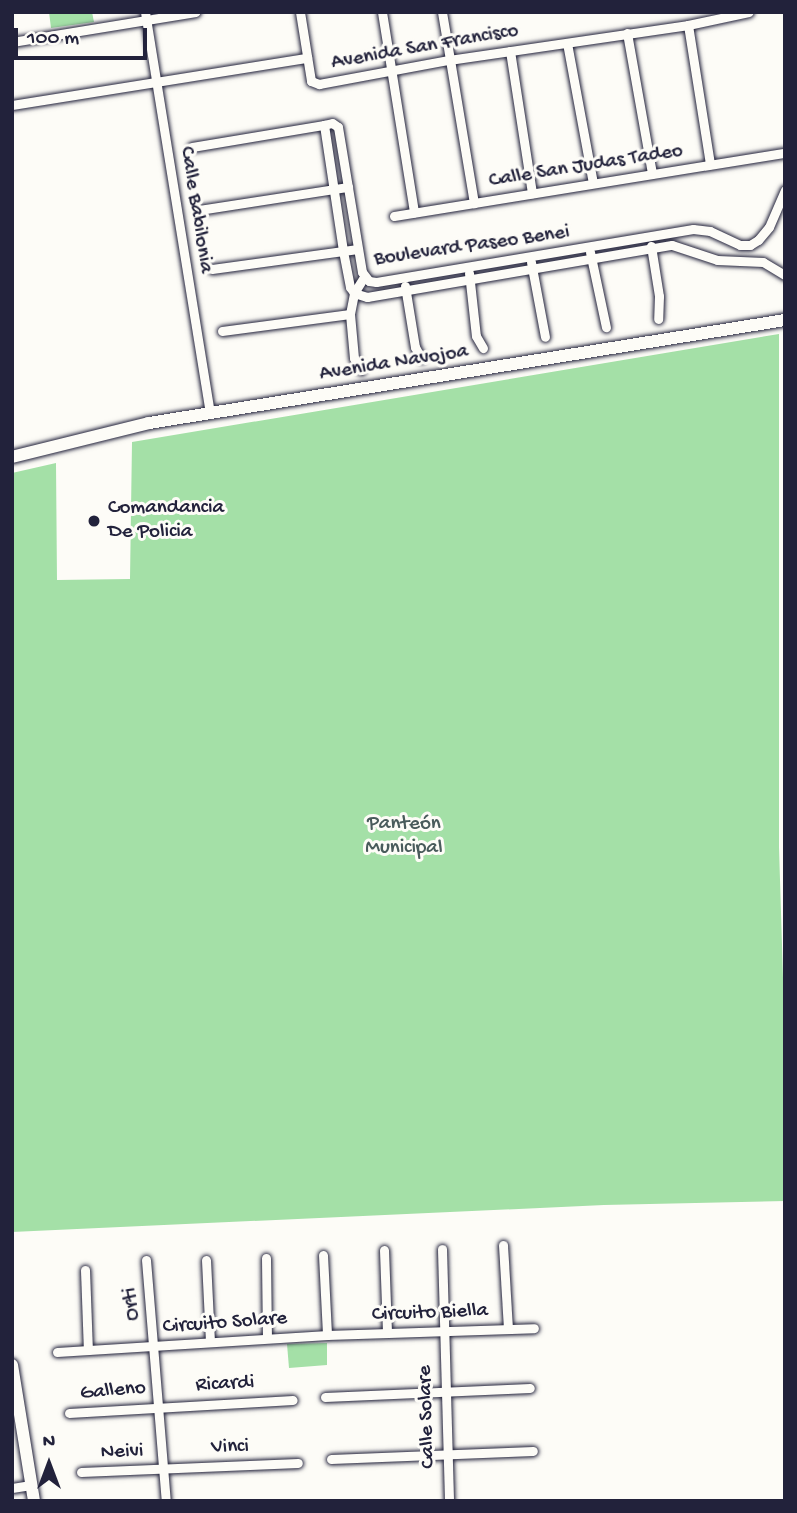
<!DOCTYPE html>
<html>
<head>
<meta charset="utf-8">
<style>
  body { margin:0 }
  #map { position:relative; width:797px; height:1513px; overflow:hidden; background:#fdfcf7; font-family:"Gochi Hand",sans-serif }
  div>[style] { position:absolute }
  [style*='--x'] { left:calc(var(--x)*1px); top:calc(var(--y)*1px); width:calc(var(--w)*1px); rotate:calc(var(--a)*1deg) }
  .green>* { inset:0; background:#a4e0a7 }
  .roads { filter:drop-shadow(0 0 2px #22223b) drop-shadow(0 0 2px #22223b) }
  .street>* { height:9px; margin:-4.5px; padding:0 4.5px; transform-origin:4.5px; border-radius:4.5px; background:#fdfcf7 }
  .secondary>* { height:12px; margin:-6px; padding:0 6px; transform-origin:6px; border-radius:6px; background:#fdfcf7 }
  .dots>* { width:19px; height:19px; translate:-50% -50%; box-sizing:border-box; border:4px solid #fdfcf7; border-radius:50% }
  span { translate:-50% -50%; white-space:nowrap; text-align:center; line-height:1.15; -webkit-text-stroke:6px #fdfcf7; paint-order:stroke }
  .street-label { font-size:21px; color:#22223b }
  .poi-label { font-size:21px; color:#22223b }
  .left { translate:0 -50%; text-align:left }
  .park-label { font-size:21px; color:#495b5b }
  .frame { position:absolute; inset:0; border:14px solid #22223b; pointer-events:none }
  .north { position:absolute; left:14px; top:1429px; width:70px; height:70px; -webkit-text-stroke:5px #fdfcf7; paint-order:stroke; rotate:0deg; font-size:19px; font-weight:700; line-height:28px; text-align:center; color:#22223b }
  .north::after { content:''; display:block; margin:auto; width:24px; height:32px; background:#22223b; clip-path:polygon(50% 0,100% 100%,50% 72%,0 100%) }
  .scale { position:absolute; left:14px; top:28px; width:133px; height:32px; box-sizing:border-box; border:4px solid #22223b; border-top:0; padding-left:9px; font-size:21px; line-height:24px; white-space:nowrap; color:#22223b; -webkit-text-stroke:5px #fdfcf7; paint-order:stroke }
</style>
</head>
<body>
<div id="map">
  <div class="green">
    <i style="clip-path:polygon(49px 12px,92px 12px,94px 22px,51px 28px)"></i>
    <i style="clip-path:polygon(779px 334px,779px 847px,785px 1043px,785px 1201px,604px 1205px,12px 1232px,12px 473px,56px 463px,57px 580px,130px 579px,132px 442px)"></i>
    <i style="clip-path:polygon(327px 1343px,327px 1365px,289px 1368px,287px 1344px)"></i>
  </div>
  <div class="roads">
    <div class="street">
      <i style="--x:145;--y:12;--w:407;--a:80.8"></i>
      <i style="--x:300;--y:12;--w:70;--a:80.9"></i>
      <i style="--x:311;--y:81;--w:9;--a:21"></i>
      <i style="--x:319;--y:84;--w:132;--a:-10.5"></i>
      <i style="--x:449;--y:60;--w:242;--a:-8.3"></i>
      <i style="--x:688;--y:25;--w:62;--a:-12"></i>
      <i style="--x:382;--y:12;--w:203;--a:80.9"></i>
      <i style="--x:442;--y:12;--w:194;--a:80.5"></i>
      <i style="--x:688;--y:25;--w:141;--a:81"></i>
      <i style="--x:627;--y:33;--w:143;--a:79.9"></i>
      <i style="--x:12;--y:42;--w:186;--a:-9.3"></i>
      <i style="--x:567;--y:43;--w:142;--a:79.5"></i>
      <i style="--x:510;--y:51;--w:144;--a:81.2"></i>
      <i style="--x:12;--y:105;--w:299;--a:-9.1"></i>
      <i style="--x:192;--y:147;--w:134;--a:-9.5"></i>
      <i style="--x:785;--y:190;--w:40;--a:113.4"></i>
      <i style="--x:769;--y:227;--w:17;--a:130"></i>
      <i style="--x:758;--y:240;--w:9;--a:148"></i>
      <i style="--x:750;--y:245;--w:10;--a:180"></i>
      <i style="--x:740;--y:245;--w:33;--a:-155"></i>
      <i style="--x:710;--y:231;--w:17;--a:-173"></i>
      <i style="--x:693;--y:229;--w:321;--a:170.5"></i>
      <i style="--x:376;--y:282;--w:7;--a:-172"></i>
      <i style="--x:369;--y:281;--w:11;--a:-128"></i>
      <i style="--x:362;--y:272;--w:147;--a:-99.4"></i>
      <i style="--x:338;--y:127;--w:7;--a:-146"></i>
      <i style="--x:332;--y:123;--w:8;--a:166"></i>
      <i style="--x:324;--y:125;--w:127;--a:81.4"></i>
      <i style="--x:343;--y:251;--w:37;--a:79"></i>
      <i style="--x:350;--y:287;--w:7;--a:56"></i>
      <i style="--x:354;--y:293;--w:14;--a:17"></i>
      <i style="--x:367;--y:297;--w:309;--a:-9.7"></i>
      <i style="--x:672;--y:245;--w:47;--a:18.4"></i>
      <i style="--x:717;--y:260;--w:46;--a:2.5"></i>
      <i style="--x:763;--y:262;--w:26;--a:31"></i>
      <i style="--x:199;--y:210;--w:151;--a:-8.8"></i>
      <i style="--x:394;--y:216;--w:396;--a:-9.2"></i>
      <i style="--x:651;--y:246;--w:51;--a:80.9"></i>
      <i style="--x:659;--y:296;--w:23;--a:92"></i>
      <i style="--x:590;--y:252;--w:77;--a:78"></i>
      <i style="--x:531;--y:262;--w:76;--a:79.4"></i>
      <i style="--x:212;--y:269;--w:147;--a:-7.8"></i>
      <i style="--x:469;--y:273;--w:63;--a:83.7"></i>
      <i style="--x:476;--y:336;--w:14;--a:60"></i>
      <i style="--x:405;--y:286;--w:62;--a:80.7"></i>
      <i style="--x:415;--y:347;--w:13;--a:61"></i>
      <i style="--x:222;--y:331;--w:129;--a:-7.6"></i>
      <i style="--x:361;--y:370;--w:14;--a:-120"></i>
      <i style="--x:354;--y:358;--w:44;--a:-95.2"></i>
      <i style="--x:350;--y:314;--w:21;--a:-79"></i>
      <i style="--x:354;--y:293;--w:19;--a:-58"></i>
      <i style="--x:503;--y:1245;--w:84;--a:86.6"></i>
      <i style="--x:442;--y:1249;--w:252;--a:88.4"></i>
      <i style="--x:384;--y:1250;--w:83;--a:87.9"></i>
      <i style="--x:323;--y:1255;--w:80;--a:87.1"></i>
      <i style="--x:266;--y:1258;--w:80;--a:89.3"></i>
      <i style="--x:146;--y:1260;--w:242;--a:85.3"></i>
      <i style="--x:206;--y:1260;--w:82;--a:87.2"></i>
      <i style="--x:85;--y:1270;--w:80;--a:87.9"></i>
      <i style="--x:57;--y:1352;--w:271;--a:-3.6"></i>
      <i style="--x:327;--y:1335;--w:207;--a:-1.9"></i>
      <i style="--x:325;--y:1397;--w:205;--a:-2.5"></i>
      <i style="--x:69;--y:1413;--w:224;--a:-3.3"></i>
      <i style="--x:331;--y:1459;--w:202;--a:-2.3"></i>
      <i style="--x:81;--y:1472;--w:217;--a:-2.4"></i>
      <i style="--x:12;--y:1488;--w:19;--a:-9"></i>
    </div>
    <div class="secondary">
      <i style="--x:12;--y:457;--w:141;--a:-13.9"></i>
      <i style="--x:149;--y:423;--w:644;--a:-9.2"></i>
      <i style="--x:12;--y:1365;--w:138;--a:80.8"></i>
    </div>
  </div>
  <div class="dots">
    <i style="left:94px;top:521px;background:#22223b"></i>
  </div>
  <div class="street-label">
    <span style="left:425px;top:48px;rotate:-10deg">Avenida San Francisco</span>
    <span style="left:586px;top:167px;rotate:-9deg">Calle San Judas Tadeo</span>
    <span style="left:195px;top:210px;rotate:81deg">Calle Babilonia</span>
    <span style="left:472px;top:247px;rotate:-8deg">Boulevard Paseo Benei</span>
    <span style="left:394px;top:364px;rotate:-9deg">Avenida Navojoa</span>
    <span style="left:133px;top:1304px;rotate:-96deg">Orti</span>
    <span style="left:430px;top:1314px;rotate:-2deg">Circuito Biella</span>
    <span style="left:225px;top:1324px;rotate:-4deg">Circuito Solare</span>
    <span style="left:225px;top:1385px;rotate:-3deg">Ricardi</span>
    <span style="left:113px;top:1392px;rotate:-5deg">Galleno</span>
    <span style="left:428px;top:1417px;rotate:-92deg">Calle Solare</span>
    <span style="left:230px;top:1448px;rotate:-2deg">Vinci</span>
    <span style="left:122px;top:1453px;rotate:-2deg">Neivi</span>
  </div>
  <div class="poi-label">
    <span class="left" style="left:108px;top:521px">Comandancia<br>De Policia</span>
  </div>
  <div class="park-label">
    <span style="left:404px;top:837px">Panteón<br>Municipal</span>
  </div>
  <div class="frame"></div>
  <div class="north">N</div>
  <div class="scale">100 m</div>
</div>
</body>
</html>
